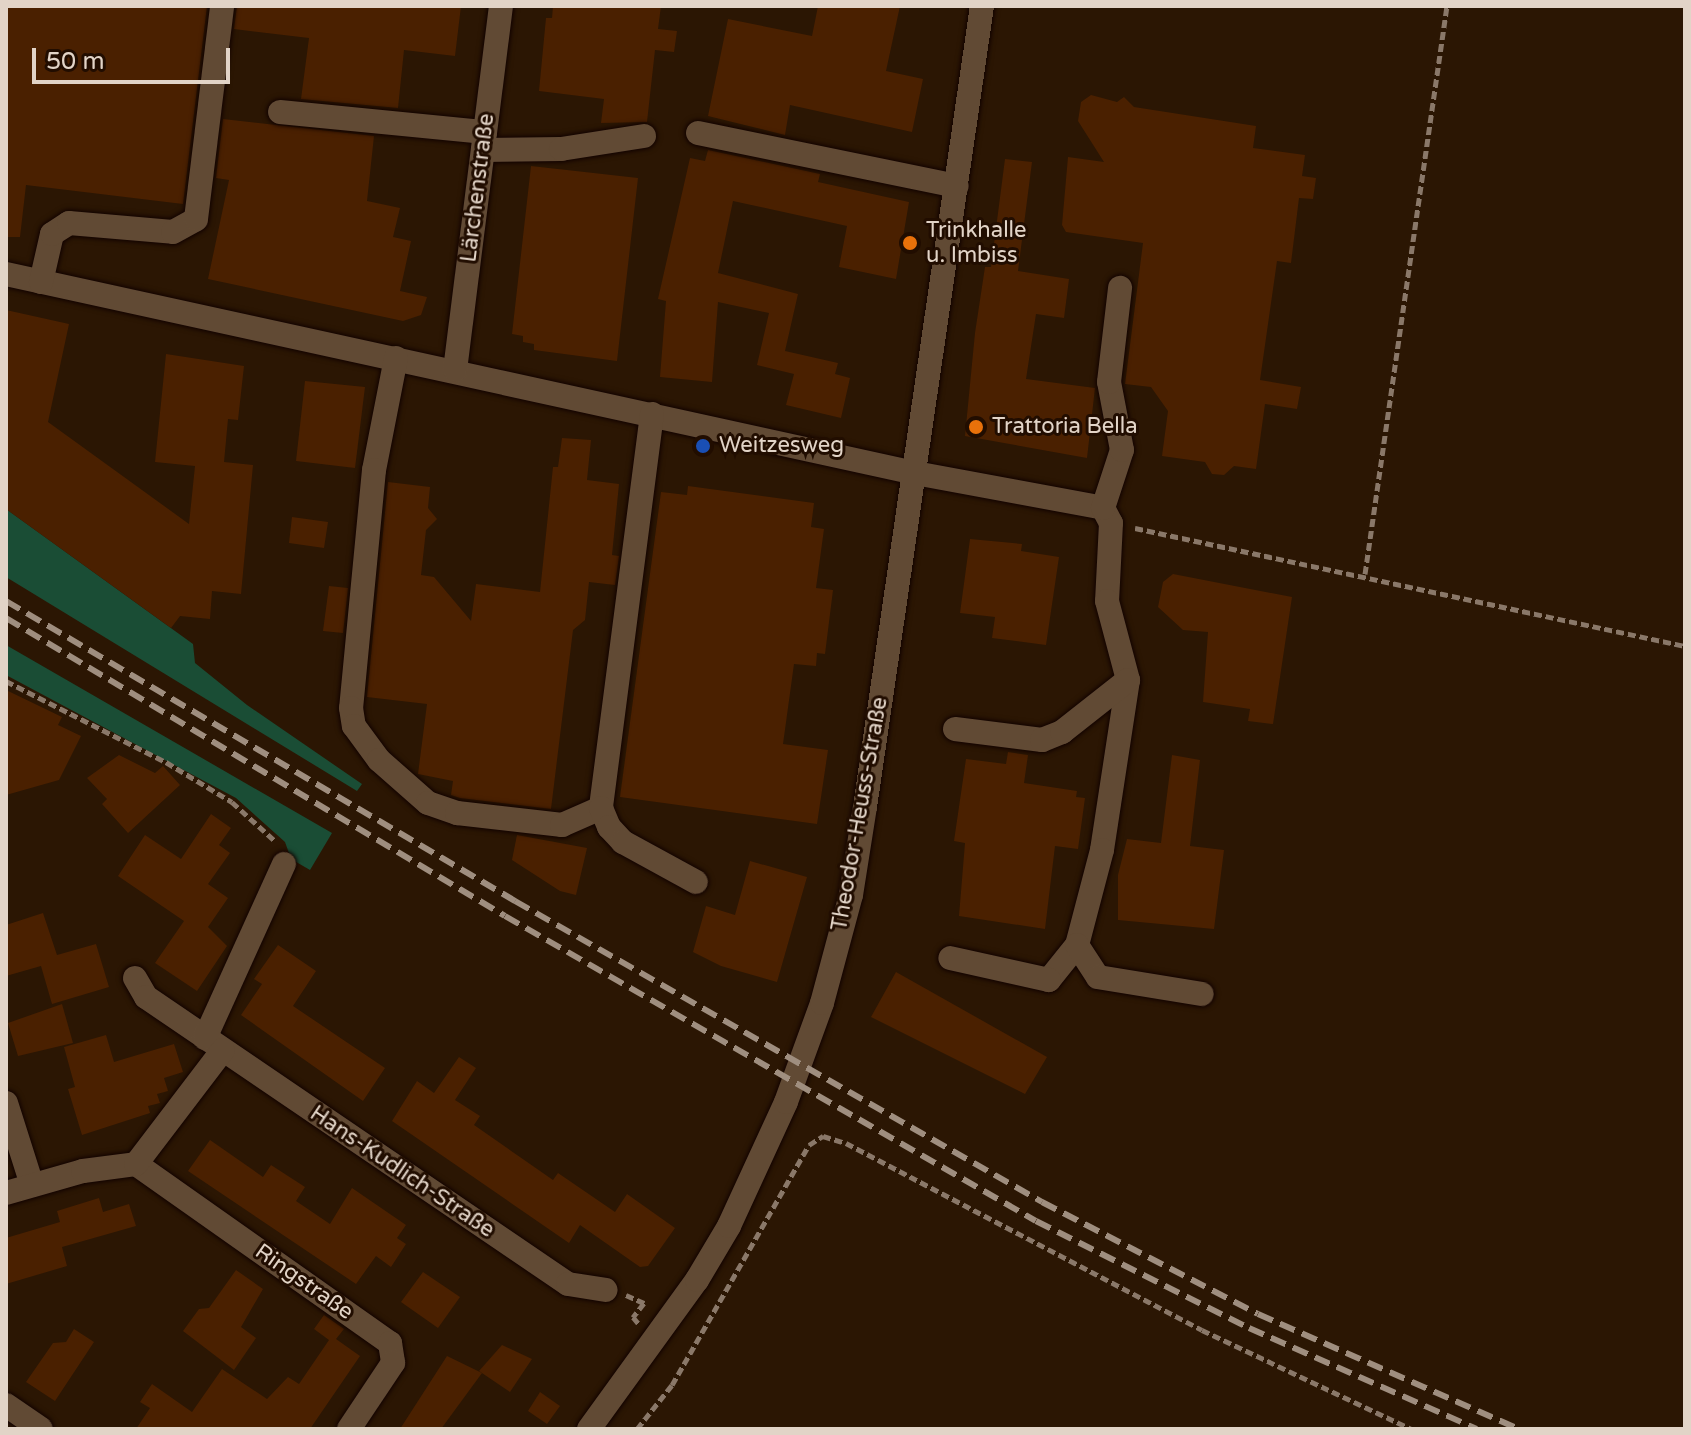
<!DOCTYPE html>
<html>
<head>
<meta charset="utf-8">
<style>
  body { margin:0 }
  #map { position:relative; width:1691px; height:1435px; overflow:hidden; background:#2b1603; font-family:"Varela Round",sans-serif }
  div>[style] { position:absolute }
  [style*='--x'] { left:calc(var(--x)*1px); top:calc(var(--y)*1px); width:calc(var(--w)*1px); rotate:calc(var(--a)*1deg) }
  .green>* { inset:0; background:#1a4d35 }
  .building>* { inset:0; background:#4a2000 }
  .path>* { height:5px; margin-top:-2.5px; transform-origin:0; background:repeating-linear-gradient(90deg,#8a7869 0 8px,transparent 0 12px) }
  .roads { filter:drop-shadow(0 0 2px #120300) drop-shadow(0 0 2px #120300) }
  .minor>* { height:24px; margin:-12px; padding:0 12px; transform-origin:12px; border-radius:12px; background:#614a34 }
  .rail>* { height:6px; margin-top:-3px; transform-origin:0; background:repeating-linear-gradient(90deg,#9f8e7f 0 16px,transparent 0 24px) }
  .dots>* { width:22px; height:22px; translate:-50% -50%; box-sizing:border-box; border:4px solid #210d00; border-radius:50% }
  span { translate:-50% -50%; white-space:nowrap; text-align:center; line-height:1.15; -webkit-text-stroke:6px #210d00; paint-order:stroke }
  .street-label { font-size:22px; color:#e2d4c7 }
  .poi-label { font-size:22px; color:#e2d4c7 }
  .left { translate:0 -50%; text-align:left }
  .frame { position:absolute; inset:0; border:8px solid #e2d4c7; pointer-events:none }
  .scale { position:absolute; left:32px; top:48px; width:198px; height:36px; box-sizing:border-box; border:4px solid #e2d4c7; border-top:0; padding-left:10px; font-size:24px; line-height:28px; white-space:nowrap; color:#e2d4c7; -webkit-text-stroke:6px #210d00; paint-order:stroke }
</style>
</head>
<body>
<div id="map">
  <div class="green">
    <i style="clip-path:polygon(6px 509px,193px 644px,195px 663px,247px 705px,362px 784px,357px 791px,6px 577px)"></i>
    <i style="clip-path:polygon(6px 645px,332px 833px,310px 870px,291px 859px,285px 842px,236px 798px,6px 675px)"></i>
  </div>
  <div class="building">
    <i style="clip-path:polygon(6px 6px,207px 6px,183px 204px,26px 185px,20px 237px,6px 237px)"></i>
    <i style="clip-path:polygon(237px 6px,461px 6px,455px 56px,404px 50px,398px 108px,301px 99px,309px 38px,234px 29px)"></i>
    <i style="clip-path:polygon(553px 6px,661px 6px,658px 29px,677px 31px,674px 52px,655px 50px,647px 122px,601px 123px,604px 99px,539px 91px,546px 18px,552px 18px)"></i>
    <i style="clip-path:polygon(818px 6px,900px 6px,886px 71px,923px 79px,912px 132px,790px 105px,785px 135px,708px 116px,728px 19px,812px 36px)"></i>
    <i style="clip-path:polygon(1091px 95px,1117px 102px,1124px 97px,1134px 107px,1256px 126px,1253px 148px,1305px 155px,1302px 176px,1316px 178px,1313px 199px,1299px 198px,1291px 263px,1277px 261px,1260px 380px,1301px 387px,1297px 409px,1265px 404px,1256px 469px,1234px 466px,1224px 475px,1212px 474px,1205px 462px,1162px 456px,1168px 411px,1151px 387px,1125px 384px,1143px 243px,1066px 232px,1062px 225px,1068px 157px,1104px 162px,1078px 121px,1081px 102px)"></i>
    <i style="clip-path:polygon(223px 119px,374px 136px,367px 201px,400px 208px,393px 237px,411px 241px,400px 291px,427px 297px,421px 315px,403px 321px,208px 279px,229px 180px,216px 178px)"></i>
    <i style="clip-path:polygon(708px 150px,820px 174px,818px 182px,909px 202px,896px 279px,839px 267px,847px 226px,733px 201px,718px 273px,798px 294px,785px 351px,838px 363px,835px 374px,850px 378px,841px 418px,786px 405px,794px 374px,757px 365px,769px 313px,718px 302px,712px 382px,660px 377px,666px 301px,658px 299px,690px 158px,705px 161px)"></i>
    <i style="clip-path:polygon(1005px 159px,1032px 162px,1018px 271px,1069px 279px,1064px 318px,1036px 314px,1026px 379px,1095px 388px,1087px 458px,965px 436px,975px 333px,985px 267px,991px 267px)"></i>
    <i style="clip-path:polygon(531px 166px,638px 178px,617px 361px,534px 350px,534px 344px,523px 342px,523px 336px,512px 334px)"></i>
    <i style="clip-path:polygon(6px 310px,69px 324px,48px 422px,189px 524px,195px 466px,155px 462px,166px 354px,244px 366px,238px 420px,228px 419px,224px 462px,253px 465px,241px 594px,212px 591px,210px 619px,180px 616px,171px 628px,6px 509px)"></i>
    <i style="clip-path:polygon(305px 381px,365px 387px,355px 468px,296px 461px)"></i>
    <i style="clip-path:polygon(562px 438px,591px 440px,587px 480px,619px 484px,612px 555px,619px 556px,615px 585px,589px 582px,585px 620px,573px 630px,551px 809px,460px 798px,451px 795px,453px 781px,418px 774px,427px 704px,367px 697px,388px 482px,430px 487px,428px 508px,437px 519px,426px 530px,421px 575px,434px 577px,471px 621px,476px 584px,540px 592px,553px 467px,558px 467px)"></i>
    <i style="clip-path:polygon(688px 486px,814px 503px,811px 527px,824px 529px,816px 588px,833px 590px,825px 654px,817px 653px,816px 666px,794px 664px,783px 744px,828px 750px,817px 824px,620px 797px,661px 492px,687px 495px)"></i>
    <i style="clip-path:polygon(292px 517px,328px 522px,324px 548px,289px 543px)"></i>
    <i style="clip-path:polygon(970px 539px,1022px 544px,1021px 551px,1059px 557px,1046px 645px,992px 638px,995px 617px,960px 613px)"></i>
    <i style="clip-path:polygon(1173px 574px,1292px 597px,1273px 724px,1248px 721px,1250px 709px,1203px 702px,1208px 632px,1183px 630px,1158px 607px,1163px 582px)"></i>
    <i style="clip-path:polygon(329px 586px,348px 588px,343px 633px,323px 631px)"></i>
    <i style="clip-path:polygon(6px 690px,62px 717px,58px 725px,81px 736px,59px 780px,6px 795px)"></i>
    <i style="clip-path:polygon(1008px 752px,1028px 755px,1024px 783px,1077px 791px,1076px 797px,1085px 798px,1078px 849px,1055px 846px,1045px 929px,959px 916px,965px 843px,954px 841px,966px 759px,1006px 764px)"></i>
    <i style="clip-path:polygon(119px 755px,155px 773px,163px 766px,180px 785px,128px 833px,102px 804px,107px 799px,87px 778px)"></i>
    <i style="clip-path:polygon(1172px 755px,1200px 760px,1190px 846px,1224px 850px,1214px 929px,1118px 920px,1118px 875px,1127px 839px,1161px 843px)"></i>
    <i style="clip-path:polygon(211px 814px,231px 828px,219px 845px,230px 853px,208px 884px,228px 898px,208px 927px,227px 946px,197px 991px,155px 963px,184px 921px,118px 876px,145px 835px,181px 859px)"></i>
    <i style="clip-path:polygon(517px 835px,587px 848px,576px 895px,560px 891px,512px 860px)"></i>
    <i style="clip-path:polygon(750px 861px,807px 877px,777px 982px,721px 966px,693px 952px,706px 906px,735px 915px)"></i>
    <i style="clip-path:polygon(43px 913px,57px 955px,96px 944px,109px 987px,52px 1004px,41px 966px,6px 976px,6px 925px)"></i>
    <i style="clip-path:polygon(278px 945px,316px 971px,293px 1006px,385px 1068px,363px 1101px,241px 1015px,262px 984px,254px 979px)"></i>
    <i style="clip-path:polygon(896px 972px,1047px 1057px,1025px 1094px,871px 1017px)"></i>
    <i style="clip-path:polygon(62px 1004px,73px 1043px,18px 1056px,8px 1023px)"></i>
    <i style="clip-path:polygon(106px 1035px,114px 1062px,174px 1044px,183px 1072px,164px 1078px,168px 1091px,157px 1094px,160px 1103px,148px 1106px,150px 1113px,82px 1135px,68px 1089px,75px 1087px,64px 1047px)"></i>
    <i style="clip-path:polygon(459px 1057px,476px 1068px,455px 1100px,480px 1116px,474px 1125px,553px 1180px,558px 1173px,615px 1212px,627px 1194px,675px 1228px,648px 1266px,640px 1267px,580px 1225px,569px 1243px,392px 1121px,417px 1081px,434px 1093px)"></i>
    <i style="clip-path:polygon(210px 1140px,263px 1177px,271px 1165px,305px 1187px,296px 1201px,330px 1224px,352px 1188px,406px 1225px,397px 1238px,406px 1244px,391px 1267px,376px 1256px,356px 1284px,188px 1171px)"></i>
    <i style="clip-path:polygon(99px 1198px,103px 1212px,129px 1204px,136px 1226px,62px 1247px,67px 1266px,6px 1284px,6px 1238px,60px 1222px,57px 1211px)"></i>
    <i style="clip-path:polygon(236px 1270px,263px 1289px,241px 1327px,256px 1338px,234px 1370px,183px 1331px,199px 1309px,209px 1308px)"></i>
    <i style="clip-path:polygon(423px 1272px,460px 1297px,438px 1328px,401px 1302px)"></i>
    <i style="clip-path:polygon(324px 1315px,344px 1329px,336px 1339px,360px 1356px,310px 1429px,136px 1429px,150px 1408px,140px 1402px,152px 1384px,192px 1412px,222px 1369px,267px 1399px,288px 1377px,299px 1384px,329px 1340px,314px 1329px)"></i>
    <i style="clip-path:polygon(74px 1329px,94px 1342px,55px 1401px,26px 1382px,53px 1343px,66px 1342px)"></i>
    <i style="clip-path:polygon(502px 1345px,532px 1359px,510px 1392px,479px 1371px)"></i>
    <i style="clip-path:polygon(447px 1356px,482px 1373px,441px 1429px,400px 1429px)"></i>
    <i style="clip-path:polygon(540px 1392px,560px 1406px,547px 1424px,528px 1411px)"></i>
  </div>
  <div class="path">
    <i style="--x:1135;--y:528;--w:563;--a:12.11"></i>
    <i style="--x:1365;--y:574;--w:574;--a:-81.79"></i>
    <i style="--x:6;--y:681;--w:179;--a:26.9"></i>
    <i style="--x:166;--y:762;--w:77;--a:31.2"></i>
    <i style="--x:232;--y:802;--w:58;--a:42.2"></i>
    <i style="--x:626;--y:1295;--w:20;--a:24"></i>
    <i style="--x:644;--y:1303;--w:18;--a:128"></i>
    <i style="--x:633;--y:1317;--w:8;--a:50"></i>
    <i style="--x:637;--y:1429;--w:56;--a:-51.5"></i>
    <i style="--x:672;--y:1385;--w:276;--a:-60.3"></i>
    <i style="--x:809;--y:1145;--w:17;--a:-33"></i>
    <i style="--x:823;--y:1136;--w:24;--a:17"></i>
    <i style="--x:846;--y:1143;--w:402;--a:27.7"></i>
    <i style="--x:1202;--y:1330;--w:231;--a:25.3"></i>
  </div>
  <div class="roads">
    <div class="minor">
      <i style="--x:280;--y:112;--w:206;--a:5.6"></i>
      <i style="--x:698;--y:133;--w:264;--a:11.6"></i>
      <i style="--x:483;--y:150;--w:78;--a:-0.7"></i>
      <i style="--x:561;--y:149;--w:84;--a:-8.9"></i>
      <i style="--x:6;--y:274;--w:931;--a:12.35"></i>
      <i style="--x:915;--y:473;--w:191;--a:10.5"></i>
      <i style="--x:1103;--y:508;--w:17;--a:62"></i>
      <i style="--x:1111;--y:523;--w:78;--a:92.9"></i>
      <i style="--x:1107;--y:601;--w:82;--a:75.1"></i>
      <i style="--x:1128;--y:680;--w:172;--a:98.7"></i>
      <i style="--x:1102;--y:850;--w:98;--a:104.7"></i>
      <i style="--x:1077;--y:945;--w:45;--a:128.7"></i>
      <i style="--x:1049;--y:980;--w:101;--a:-167.5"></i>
      <i style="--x:41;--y:282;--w:49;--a:-77.1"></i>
      <i style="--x:52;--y:234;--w:20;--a:-33"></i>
      <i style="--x:69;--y:223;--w:104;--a:4.9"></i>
      <i style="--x:173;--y:232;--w:26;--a:-29"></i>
      <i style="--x:196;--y:219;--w:215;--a:-83"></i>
      <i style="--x:396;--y:358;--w:114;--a:101.1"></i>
      <i style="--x:374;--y:470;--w:239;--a:95.5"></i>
      <i style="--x:351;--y:708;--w:18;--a:81"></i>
      <i style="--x:354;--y:726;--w:42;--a:53.7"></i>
      <i style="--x:379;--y:760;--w:65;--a:41.3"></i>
      <i style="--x:428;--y:803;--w:31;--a:19"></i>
      <i style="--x:457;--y:813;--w:106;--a:6.5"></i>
      <i style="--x:562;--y:825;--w:43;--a:-23.6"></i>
      <i style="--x:455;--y:370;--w:367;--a:-82.8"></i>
      <i style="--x:652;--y:414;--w:397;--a:97.4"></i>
      <i style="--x:601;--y:808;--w:21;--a:67"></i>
      <i style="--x:609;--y:827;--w:21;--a:47"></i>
      <i style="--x:623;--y:842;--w:83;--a:28.7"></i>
      <i style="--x:1103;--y:508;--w:61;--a:-71.9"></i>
      <i style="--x:1122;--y:450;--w:69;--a:-100.8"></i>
      <i style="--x:1109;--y:382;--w:95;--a:-83.3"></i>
      <i style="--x:955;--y:729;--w:88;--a:7.2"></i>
      <i style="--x:1042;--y:740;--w:22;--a:-22"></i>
      <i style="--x:1062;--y:732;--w:84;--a:-38.2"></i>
      <i style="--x:1077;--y:945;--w:38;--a:57"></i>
      <i style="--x:1098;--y:977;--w:105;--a:9.3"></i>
      <i style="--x:135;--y:978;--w:22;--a:60"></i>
      <i style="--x:146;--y:997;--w:510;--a:34.22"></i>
      <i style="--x:568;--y:1284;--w:38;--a:9"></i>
      <i style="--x:205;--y:1038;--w:191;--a:-65.6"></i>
      <i style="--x:6;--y:1103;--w:86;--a:72.4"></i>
      <i style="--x:136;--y:1164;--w:311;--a:35.2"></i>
      <i style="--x:390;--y:1343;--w:20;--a:81"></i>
      <i style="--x:393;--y:1363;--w:79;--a:123.7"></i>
      <i style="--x:6;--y:1193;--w:80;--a:-15.9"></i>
      <i style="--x:83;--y:1171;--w:53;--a:-7.5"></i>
      <i style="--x:136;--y:1164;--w:143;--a:-52.7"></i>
      <i style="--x:6;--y:1405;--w:42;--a:34.4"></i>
      <i style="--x:589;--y:1429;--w:184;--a:-54.1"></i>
      <i style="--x:697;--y:1280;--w:63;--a:-59.3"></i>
      <i style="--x:729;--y:1226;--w:136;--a:-65.3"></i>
      <i style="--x:786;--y:1102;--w:105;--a:-70"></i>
      <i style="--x:822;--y:1003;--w:112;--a:-75"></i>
      <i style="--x:851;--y:895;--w:89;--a:-81"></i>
      <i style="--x:865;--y:807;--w:809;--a:-81.69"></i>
    </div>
  </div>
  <div class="rail">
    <i style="--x:6;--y:601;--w:591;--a:30.51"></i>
    <i style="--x:515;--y:901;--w:607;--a:29.73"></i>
    <i style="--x:1042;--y:1202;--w:243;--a:27.4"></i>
    <i style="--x:1258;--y:1314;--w:285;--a:23.8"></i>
    <i style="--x:6;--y:618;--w:581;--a:30.85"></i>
    <i style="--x:505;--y:916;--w:612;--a:29.87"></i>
    <i style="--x:1036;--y:1221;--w:238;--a:26.7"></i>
    <i style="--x:1249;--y:1328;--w:249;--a:23.9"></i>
  </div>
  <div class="dots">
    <i style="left:910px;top:243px;background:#e8710a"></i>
    <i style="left:976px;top:427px;background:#e8710a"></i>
    <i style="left:703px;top:446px;background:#1a4fb4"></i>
  </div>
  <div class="street-label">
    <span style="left:478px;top:188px;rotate:-83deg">Lärchenstraße</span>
    <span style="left:860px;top:814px;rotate:-80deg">Theodor-Heuss-Straße</span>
    <span style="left:402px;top:1172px;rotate:34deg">Hans-Kudlich-Straße</span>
    <span style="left:304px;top:1282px;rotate:35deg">Ringstraße</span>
  </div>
  <div class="poi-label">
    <span class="left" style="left:926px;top:243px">Trinkhalle<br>u. Imbiss</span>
    <span class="left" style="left:992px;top:427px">Trattoria Bella</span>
    <span class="left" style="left:719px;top:446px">Weitzesweg</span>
  </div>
  <div class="frame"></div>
  <div class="scale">50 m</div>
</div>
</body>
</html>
